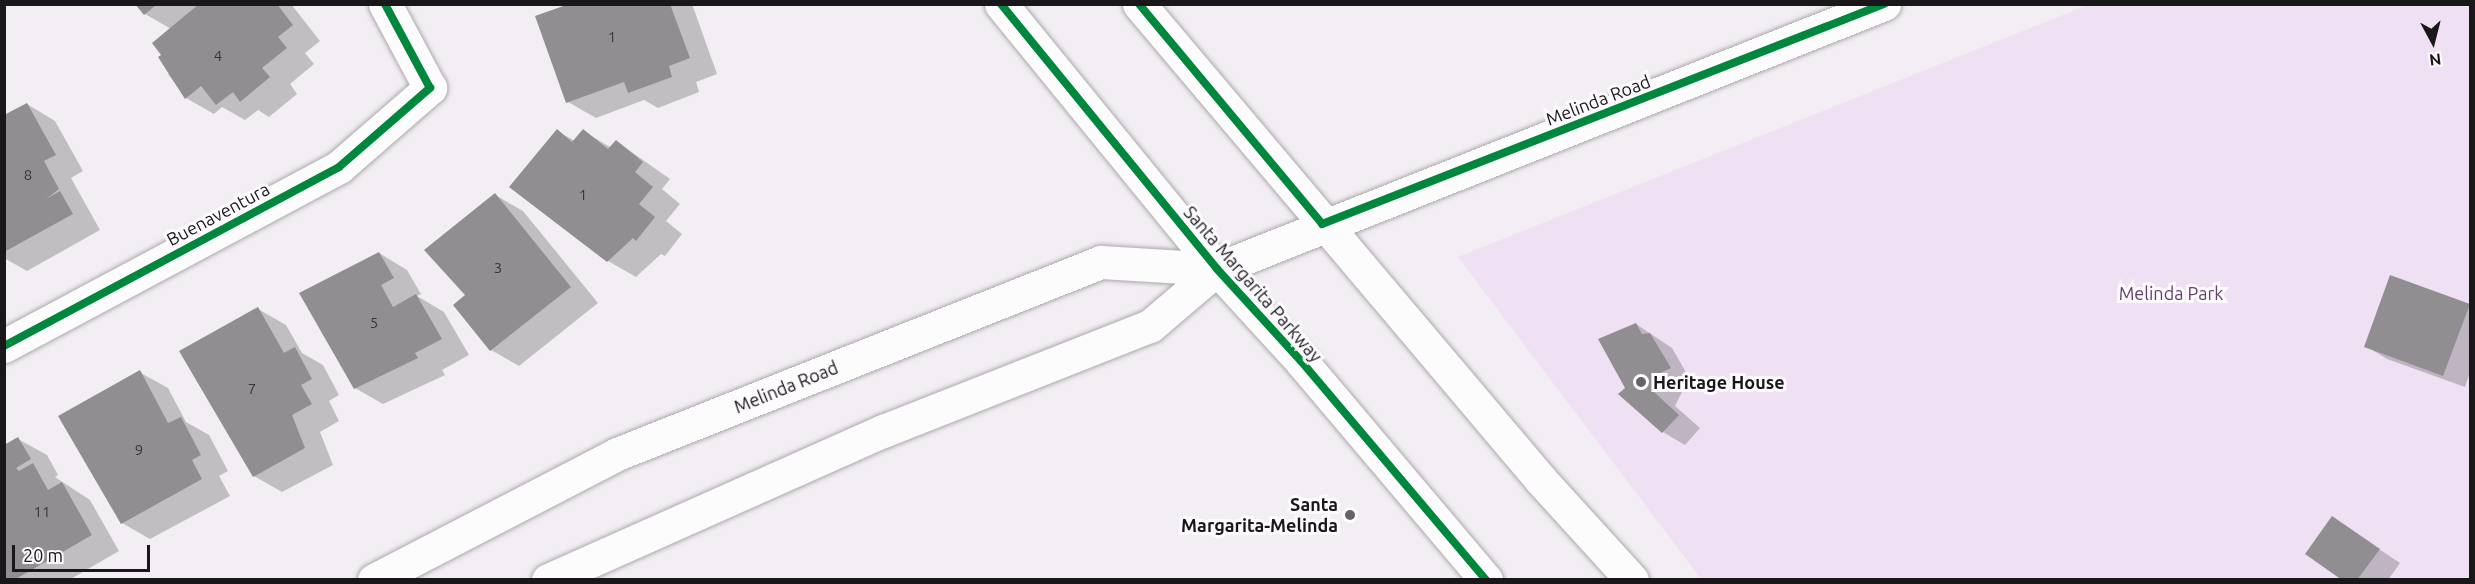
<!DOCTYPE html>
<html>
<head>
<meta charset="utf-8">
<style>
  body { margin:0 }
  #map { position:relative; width:2475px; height:584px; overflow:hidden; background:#f2eef3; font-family:Ubuntu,sans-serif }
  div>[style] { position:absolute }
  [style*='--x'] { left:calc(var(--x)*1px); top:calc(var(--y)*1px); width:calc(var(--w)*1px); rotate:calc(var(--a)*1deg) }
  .green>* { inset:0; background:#efe1f3 }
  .shadow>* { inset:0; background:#0003 }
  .building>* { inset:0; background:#918e92 }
  .roads { filter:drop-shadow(0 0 2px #aca9ad) drop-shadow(0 0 2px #aca9ad) }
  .minor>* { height:33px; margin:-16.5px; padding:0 16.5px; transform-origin:16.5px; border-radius:16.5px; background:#fdfcfd }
  .major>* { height:33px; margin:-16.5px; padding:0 16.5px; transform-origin:16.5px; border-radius:16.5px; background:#fdfcfd }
  .cycleway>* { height:8px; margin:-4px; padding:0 4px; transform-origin:4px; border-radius:4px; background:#00873e }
  .dots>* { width:16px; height:16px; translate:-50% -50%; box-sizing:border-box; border:3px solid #fefbff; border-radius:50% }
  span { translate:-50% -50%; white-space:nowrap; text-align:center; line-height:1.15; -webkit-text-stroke:6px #fefbff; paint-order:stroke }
  .number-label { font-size:15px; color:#383539 }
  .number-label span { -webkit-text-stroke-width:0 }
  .street-label { font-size:18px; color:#1a171b }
  .park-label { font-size:18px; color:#643f6e }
  .poi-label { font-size:18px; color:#1a171b; font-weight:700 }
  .left { translate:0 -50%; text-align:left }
  .right { translate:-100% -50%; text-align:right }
  .frame { position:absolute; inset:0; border:6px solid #1a171b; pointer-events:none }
  .north { position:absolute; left:2403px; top:12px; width:60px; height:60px; -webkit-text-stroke:4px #fefbff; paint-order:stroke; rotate:173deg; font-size:16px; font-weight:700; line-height:24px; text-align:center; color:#1a171b }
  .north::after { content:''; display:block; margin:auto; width:21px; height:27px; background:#1a171b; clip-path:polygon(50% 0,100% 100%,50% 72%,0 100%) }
  .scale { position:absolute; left:12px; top:545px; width:138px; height:27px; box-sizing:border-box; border:3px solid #1a171b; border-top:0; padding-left:8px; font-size:18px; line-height:21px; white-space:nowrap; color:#1a171b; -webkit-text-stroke:4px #fefbff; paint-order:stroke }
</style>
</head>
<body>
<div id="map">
  <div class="green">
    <i style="clip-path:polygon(2088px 5px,2470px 5px,2470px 579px,1701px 579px,1458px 257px)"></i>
  </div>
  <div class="shadow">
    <i style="clip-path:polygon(137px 4px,291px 4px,320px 41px,305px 53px,314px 64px,290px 84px,297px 94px,269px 117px,258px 110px,245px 120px,222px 107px,214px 114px,186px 98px,168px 74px,171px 72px,171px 29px,145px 14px)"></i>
    <i style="clip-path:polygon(573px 4px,692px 4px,717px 74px,696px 82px,699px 92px,658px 108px,644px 100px,596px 118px,568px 102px)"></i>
    <i style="clip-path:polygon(27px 104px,55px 121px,83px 171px,71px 178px,100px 230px,27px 271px,4px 258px,4px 117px)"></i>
    <i style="clip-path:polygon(557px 131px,575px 141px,583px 131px,610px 147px,616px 141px,670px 179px,662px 189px,680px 204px,666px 221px,682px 234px,665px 256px,661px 254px,636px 277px,608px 261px)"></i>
    <i style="clip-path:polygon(495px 195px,523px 211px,598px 303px,519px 366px,491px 350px,468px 295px)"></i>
    <i style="clip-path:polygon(379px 253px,407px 270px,421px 294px,417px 296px,444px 312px,469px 355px,442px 370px,445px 375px,383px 404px,355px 388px)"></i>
    <i style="clip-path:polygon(2391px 277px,2470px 306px,2470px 372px,2465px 387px,2387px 359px,2366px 346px)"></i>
    <i style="clip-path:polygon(258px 309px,286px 325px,302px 353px,323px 365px,339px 395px,329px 401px,339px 421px,320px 432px,333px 465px,282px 492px,254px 476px)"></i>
    <i style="clip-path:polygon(1636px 324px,1672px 348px,1691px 381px,1681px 385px,1683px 390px,1675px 406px,1700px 428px,1685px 445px,1663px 432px,1620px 394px,1627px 388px)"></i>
    <i style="clip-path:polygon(139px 372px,168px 388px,186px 422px,209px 435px,228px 471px,219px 476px,230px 496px,150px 539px,122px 523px)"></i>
    <i style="clip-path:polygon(18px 439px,47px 455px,58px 475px,55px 477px,90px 500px,119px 551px,69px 580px,4px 580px)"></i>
    <i style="clip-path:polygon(2332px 518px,2400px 563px,2388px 580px,2344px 580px)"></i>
  </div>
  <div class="building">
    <i style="clip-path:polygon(135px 4px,157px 4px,144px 15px)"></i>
    <i style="clip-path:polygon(199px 4px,277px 4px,293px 25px,278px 37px,287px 48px,262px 68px,270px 77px,240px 102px,233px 92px,216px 105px,201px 86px,185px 99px,158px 57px,161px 55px,152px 43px)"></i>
    <i style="clip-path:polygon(569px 4px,670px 4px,690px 58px,669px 66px,672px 77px,628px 93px,624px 82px,566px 103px,535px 16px)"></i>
    <i style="clip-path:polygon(27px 103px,56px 155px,44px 161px,59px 189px,46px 199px,60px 191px,73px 214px,4px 252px,4px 115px)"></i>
    <i style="clip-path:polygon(557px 129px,572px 142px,583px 129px,608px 149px,616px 140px,643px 162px,635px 172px,653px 187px,639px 204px,655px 217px,636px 241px,633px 238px,607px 262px,509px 187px)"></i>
    <i style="clip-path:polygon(495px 193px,571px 287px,490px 351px,453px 305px,465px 295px,424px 250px)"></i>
    <i style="clip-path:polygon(379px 252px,394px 278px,381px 285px,393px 307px,416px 294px,442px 339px,415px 353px,418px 358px,354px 389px,299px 293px)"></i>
    <i style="clip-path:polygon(2390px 275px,2470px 304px,2443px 376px,2364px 347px)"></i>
    <i style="clip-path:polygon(258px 307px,284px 353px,295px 347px,312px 379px,301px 385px,312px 404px,292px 415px,305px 448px,253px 477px,179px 351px)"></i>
    <i style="clip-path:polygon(1636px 323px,1642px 334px,1650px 333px,1671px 368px,1660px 373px,1662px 377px,1654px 392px,1679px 415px,1662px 433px,1618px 394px,1625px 388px,1598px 339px)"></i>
    <i style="clip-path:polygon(140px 370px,168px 423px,181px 417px,201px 455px,192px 460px,202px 479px,121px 524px,58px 416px)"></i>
    <i style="clip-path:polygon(18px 437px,31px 459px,16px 468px,19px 471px,33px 463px,48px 490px,62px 482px,92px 535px,14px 580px,4px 580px,4px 445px)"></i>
    <i style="clip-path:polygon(2332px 516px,2380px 549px,2357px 580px,2342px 580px,2305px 554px)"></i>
  </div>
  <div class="roads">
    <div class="minor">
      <i style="--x:4;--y:346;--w:380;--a:-28.1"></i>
      <i style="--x:339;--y:167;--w:121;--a:-41"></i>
      <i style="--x:430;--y:88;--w:95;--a:-118.2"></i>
    </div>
    <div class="major">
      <i style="--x:1001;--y:4;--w:342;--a:50.8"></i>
      <i style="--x:1217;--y:269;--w:125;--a:47.6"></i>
      <i style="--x:1301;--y:361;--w:287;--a:49.8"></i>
      <i style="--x:1139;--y:4;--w:623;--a:49.82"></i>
      <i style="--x:1541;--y:480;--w:135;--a:47.7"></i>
      <i style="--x:374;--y:580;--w:274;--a:-27.4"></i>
      <i style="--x:617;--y:454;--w:521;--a:-21.64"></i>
      <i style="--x:1101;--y:262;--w:116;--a:3.5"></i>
      <i style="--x:548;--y:580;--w:367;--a:-24"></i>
      <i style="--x:883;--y:431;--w:287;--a:-21.5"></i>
      <i style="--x:1150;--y:326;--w:88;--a:-40.4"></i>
      <i style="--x:1217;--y:269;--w:718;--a:-21.67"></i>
    </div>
  </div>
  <div class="cycleway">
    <i style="--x:1001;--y:4;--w:342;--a:50.8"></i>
    <i style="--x:1217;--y:269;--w:125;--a:47.6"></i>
    <i style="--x:1301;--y:361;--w:287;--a:49.8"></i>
    <i style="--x:1139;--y:4;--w:286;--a:50.2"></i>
    <i style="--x:1322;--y:224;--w:604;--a:-21.38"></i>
    <i style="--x:4;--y:346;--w:380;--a:-28.1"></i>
    <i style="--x:339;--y:167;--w:121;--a:-41"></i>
    <i style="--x:430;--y:88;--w:95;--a:-118.2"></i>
  </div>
  <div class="dots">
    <i style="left:1641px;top:382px;background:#666267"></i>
    <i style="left:1350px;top:515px;background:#666267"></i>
  </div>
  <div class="number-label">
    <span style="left:612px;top:37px">1</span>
    <span style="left:218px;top:56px">4</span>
    <span style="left:28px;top:175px">8</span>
    <span style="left:583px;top:195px">1</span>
    <span style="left:498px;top:268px">3</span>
    <span style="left:374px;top:323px">5</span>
    <span style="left:252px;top:389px">7</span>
    <span style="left:139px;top:450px">9</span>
    <span style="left:42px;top:512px">11</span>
  </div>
  <div class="street-label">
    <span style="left:1598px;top:100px;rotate:-21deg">Melinda Road</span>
    <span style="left:218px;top:214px;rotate:-28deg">Buenaventura</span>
    <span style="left:1253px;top:284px;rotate:49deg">Santa Margarita Parkway</span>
    <span style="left:786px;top:387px;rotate:-22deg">Melinda Road</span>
  </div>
  <div class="park-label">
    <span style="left:2171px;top:293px">Melinda Park</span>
  </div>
  <div class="poi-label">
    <span class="left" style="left:1653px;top:382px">Heritage House</span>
    <span class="right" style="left:1338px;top:515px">Santa<br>Margarita-Melinda</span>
  </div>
  <div class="frame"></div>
  <div class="north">N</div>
  <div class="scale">20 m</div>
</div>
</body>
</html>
